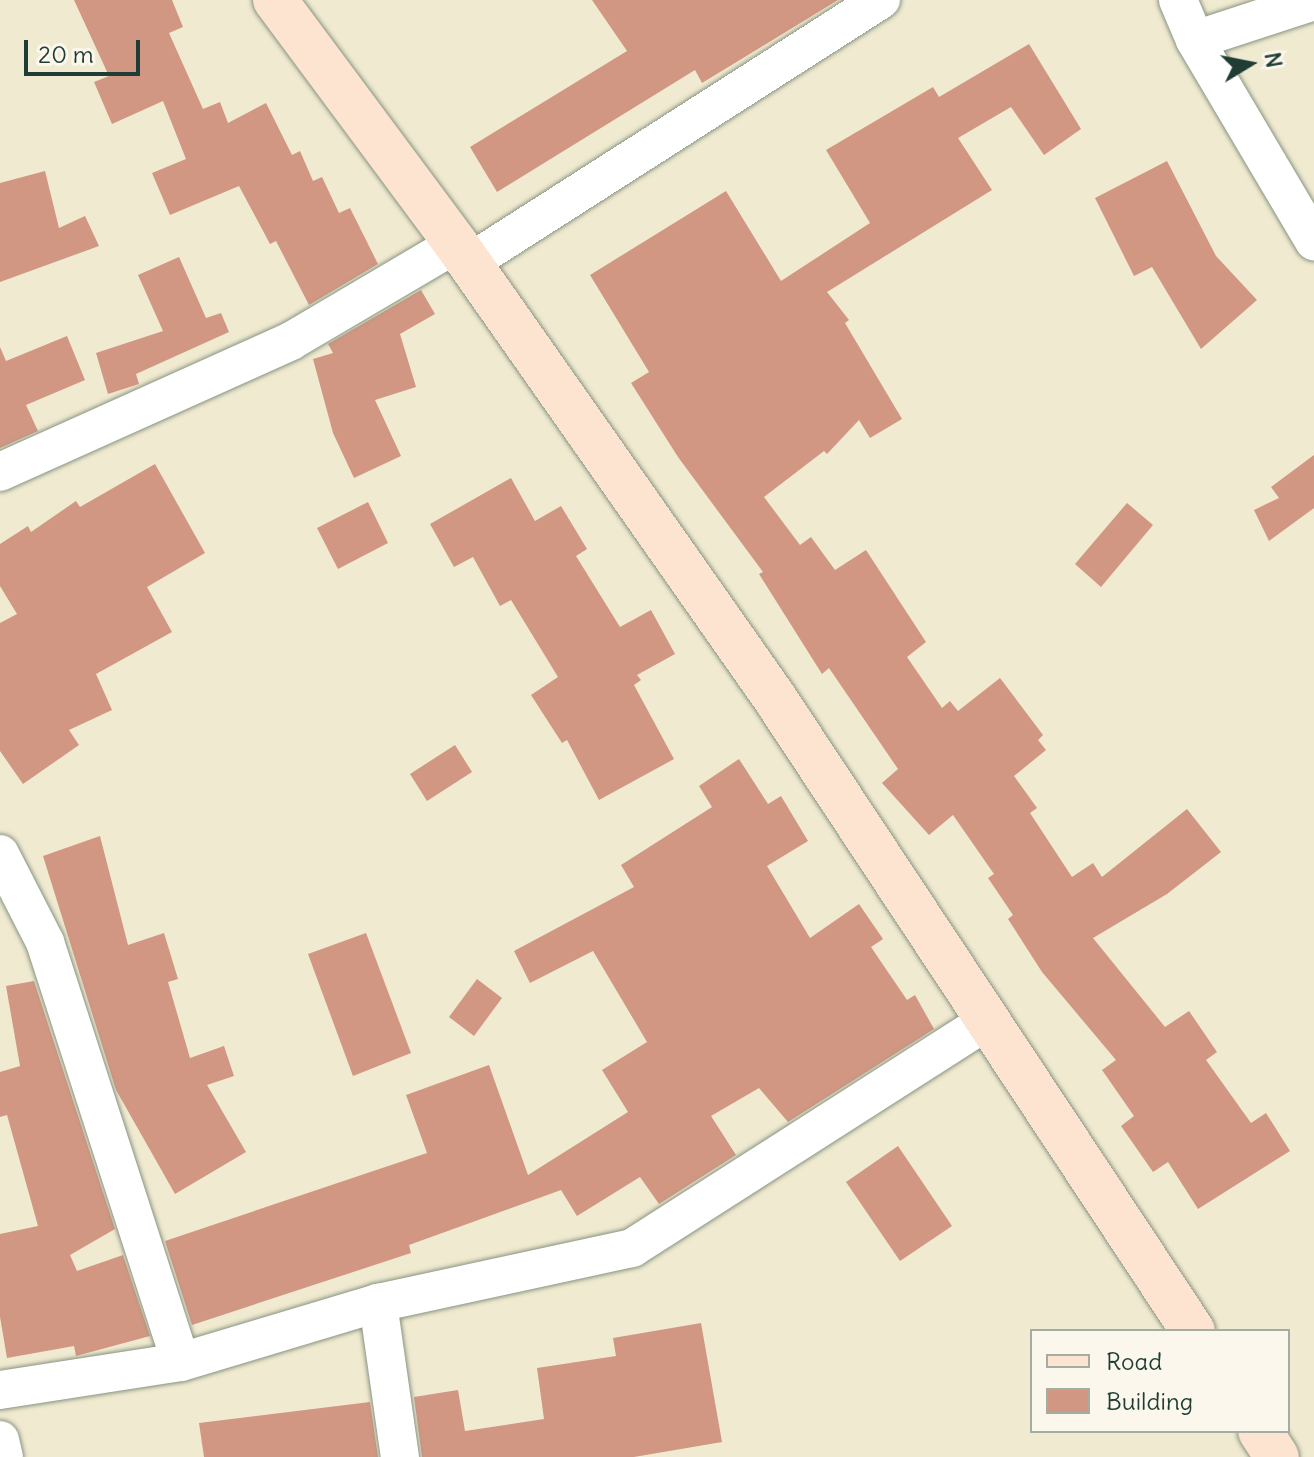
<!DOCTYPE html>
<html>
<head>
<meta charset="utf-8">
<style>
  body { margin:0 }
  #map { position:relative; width:1314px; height:1457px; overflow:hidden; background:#f0ead0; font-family:Delius,sans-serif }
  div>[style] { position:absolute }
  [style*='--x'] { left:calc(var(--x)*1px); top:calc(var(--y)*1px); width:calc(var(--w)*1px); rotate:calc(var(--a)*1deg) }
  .building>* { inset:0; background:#d19783 }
  .roads { filter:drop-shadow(0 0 2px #889482) drop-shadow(0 0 2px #889482) }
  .minor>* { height:38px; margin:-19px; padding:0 19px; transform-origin:19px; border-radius:19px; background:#fff }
  .secondary>* { height:44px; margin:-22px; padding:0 22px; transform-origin:22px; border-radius:22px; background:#fde4d1 }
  span { translate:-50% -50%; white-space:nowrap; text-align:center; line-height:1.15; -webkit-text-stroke:6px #fbf7ec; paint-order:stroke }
  .legend { position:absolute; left:1030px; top:1329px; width:260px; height:104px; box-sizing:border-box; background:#fbf7ec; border:2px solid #a3ada2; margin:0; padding:10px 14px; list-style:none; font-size:24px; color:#1f3d34 }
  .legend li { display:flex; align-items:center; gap:16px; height:40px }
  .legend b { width:40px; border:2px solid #a3ada2 }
  .north { position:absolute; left:1210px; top:24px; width:80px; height:80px; -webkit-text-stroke:6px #fbf7ec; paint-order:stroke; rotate:80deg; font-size:22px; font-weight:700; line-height:32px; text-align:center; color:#1f3d34 }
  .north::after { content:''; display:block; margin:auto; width:28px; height:36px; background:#1f3d34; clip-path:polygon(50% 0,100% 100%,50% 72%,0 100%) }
  .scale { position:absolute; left:24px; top:40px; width:116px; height:36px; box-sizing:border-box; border:4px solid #1f3d34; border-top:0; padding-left:10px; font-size:24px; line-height:28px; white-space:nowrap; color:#1f3d34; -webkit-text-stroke:6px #fbf7ec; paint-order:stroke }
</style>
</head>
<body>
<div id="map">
  <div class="building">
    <i style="clip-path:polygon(74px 0,172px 0,183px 27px,169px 33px,203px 109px,220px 102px,228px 123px,266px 103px,292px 155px,300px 151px,313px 181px,322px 177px,339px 213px,350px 208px,378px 264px,309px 305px,276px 241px,270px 244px,239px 186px,170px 215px,152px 173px,186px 159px,163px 101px,112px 124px,94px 82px,109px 76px)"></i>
    <i style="clip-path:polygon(592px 0,838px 0,702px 83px,695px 70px,497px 192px,470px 147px,627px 51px)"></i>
    <i style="clip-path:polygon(1029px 44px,1081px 129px,1044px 155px,1011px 107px,958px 138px,992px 190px,827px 292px,849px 320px,845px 323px,902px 419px,870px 438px,859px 420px,827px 454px,824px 451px,764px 497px,800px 545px,811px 537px,835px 570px,866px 550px,926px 642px,907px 657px,942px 708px,950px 701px,958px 711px,1000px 678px,1043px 735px,1038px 740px,1046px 750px,1014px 776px,1037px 808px,1030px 813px,1072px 877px,1093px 863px,1102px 877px,1187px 809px,1221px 852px,1167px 894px,1093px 938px,1165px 1027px,1189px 1011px,1217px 1052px,1206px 1060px,1251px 1123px,1266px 1113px,1290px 1151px,1198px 1209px,1168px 1162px,1153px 1172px,1121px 1126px,1134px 1116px,1102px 1070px,1116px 1060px,1042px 972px,1008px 919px,1013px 915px,988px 878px,994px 874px,953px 815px,929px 835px,882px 783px,898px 769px,829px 668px,822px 674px,759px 574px,763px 572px,678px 457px,631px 383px,649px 372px,590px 275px,726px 191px,781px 281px,870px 223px,826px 150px,933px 87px,939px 97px)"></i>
    <i style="clip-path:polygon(1167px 161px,1216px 256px,1257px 300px,1201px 349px,1152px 267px,1134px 276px,1095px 198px)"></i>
    <i style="clip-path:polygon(45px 171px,59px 228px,85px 216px,99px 246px,0 282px,0 183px)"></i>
    <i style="clip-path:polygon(179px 257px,206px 318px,221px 313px,229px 332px,136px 374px,139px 384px,108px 394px,96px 353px,163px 331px,138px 275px)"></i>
    <i style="clip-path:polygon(421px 290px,435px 314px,400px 334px,416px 387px,375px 400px,401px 456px,354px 478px,333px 433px,313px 359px,333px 353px,328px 344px)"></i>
    <i style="clip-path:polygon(67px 336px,85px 380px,26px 405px,38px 431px,0 448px,0 347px,6px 361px)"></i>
    <i style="clip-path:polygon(1314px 455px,1314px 508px,1269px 541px,1254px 510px,1279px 498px,1271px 487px)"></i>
    <i style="clip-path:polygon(155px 464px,205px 553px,147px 587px,172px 632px,96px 674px,112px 710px,69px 730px,79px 745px,23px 784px,0 751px,0 623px,17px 614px,0 586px,0 544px,28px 526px,31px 532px,76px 501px,80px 507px)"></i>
    <i style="clip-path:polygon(511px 478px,535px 521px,561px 506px,587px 549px,576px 556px,620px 627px,651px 610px,675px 654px,637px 675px,641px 680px,634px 685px,674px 759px,599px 800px,567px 740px,562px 743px,531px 695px,558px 677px,511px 600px,500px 606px,473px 557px,454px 567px,430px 524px)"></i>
    <i style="clip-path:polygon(368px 502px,388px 543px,338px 569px,317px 528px)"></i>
    <i style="clip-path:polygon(1127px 503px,1153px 525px,1101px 587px,1075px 564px)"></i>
    <i style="clip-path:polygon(455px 745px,472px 772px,427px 801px,410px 774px)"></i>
    <i style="clip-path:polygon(739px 759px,768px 804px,781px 796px,808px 841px,767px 866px,810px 938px,859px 904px,883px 939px,871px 947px,907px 1000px,915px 995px,934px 1029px,788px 1122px,759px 1088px,711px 1116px,736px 1155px,659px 1204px,640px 1177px,577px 1216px,561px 1190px,409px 1245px,411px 1253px,192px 1325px,165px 1241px,427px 1153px,406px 1095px,489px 1065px,528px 1175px,628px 1112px,602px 1070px,647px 1042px,593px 951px,530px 983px,514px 951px,634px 887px,621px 865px,712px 807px,699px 786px)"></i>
    <i style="clip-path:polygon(100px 836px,128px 945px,164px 933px,178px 979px,168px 982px,190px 1058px,224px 1046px,234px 1076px,207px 1085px,246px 1152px,175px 1194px,116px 1090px,43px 856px)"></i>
    <i style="clip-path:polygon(366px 933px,411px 1053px,353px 1076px,308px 954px)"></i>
    <i style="clip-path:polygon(477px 979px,502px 998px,474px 1036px,449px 1017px)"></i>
    <i style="clip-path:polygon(34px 981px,115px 1229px,70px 1255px,77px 1271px,123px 1255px,150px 1336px,76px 1356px,74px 1346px,7px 1358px,0 1317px,0 1234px,38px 1226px,7px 1115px,0 1117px,0 1072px,20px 1066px,6px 986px)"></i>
    <i style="clip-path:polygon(898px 1146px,952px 1226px,900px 1261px,846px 1182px)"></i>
    <i style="clip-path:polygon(701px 1323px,722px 1442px,634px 1457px,422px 1457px,414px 1397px,458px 1390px,465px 1431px,544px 1419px,537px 1368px,616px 1356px,613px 1338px)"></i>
    <i style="clip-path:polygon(370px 1402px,378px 1457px,204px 1457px,199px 1423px)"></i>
  </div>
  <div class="roads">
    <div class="minor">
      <i style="--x:1178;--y:0;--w:43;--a:67"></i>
      <i style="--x:1195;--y:40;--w:234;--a:59.4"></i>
      <i style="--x:1195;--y:40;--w:125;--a:-18.1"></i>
      <i style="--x:469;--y:263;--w:489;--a:-32.6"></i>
      <i style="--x:0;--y:472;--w:319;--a:-24.2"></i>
      <i style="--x:291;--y:341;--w:191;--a:-30.5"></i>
      <i style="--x:0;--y:854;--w:99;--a:62.9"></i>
      <i style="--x:45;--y:942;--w:441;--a:72.1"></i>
      <i style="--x:378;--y:1303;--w:156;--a:81.9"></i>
      <i style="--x:0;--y:1390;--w:183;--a:-8.8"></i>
      <i style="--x:181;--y:1362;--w:206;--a:-16.7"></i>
      <i style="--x:378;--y:1303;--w:260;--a:-12.2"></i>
      <i style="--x:632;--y:1248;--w:421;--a:-32.6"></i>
      <i style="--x:0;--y:1440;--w:17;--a:77"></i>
    </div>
    <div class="secondary">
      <i style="--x:275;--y:0;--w:304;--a:53.4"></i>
      <i style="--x:456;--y:244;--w:553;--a:54.93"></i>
      <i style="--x:774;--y:697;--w:760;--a:56.54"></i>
      <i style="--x:1260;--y:1431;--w:31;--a:57"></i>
    </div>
  </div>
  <ul class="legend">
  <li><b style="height:10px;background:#fde4d1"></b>Road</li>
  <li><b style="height:22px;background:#d19783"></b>Building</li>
  </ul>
  <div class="north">N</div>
  <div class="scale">20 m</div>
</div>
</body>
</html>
